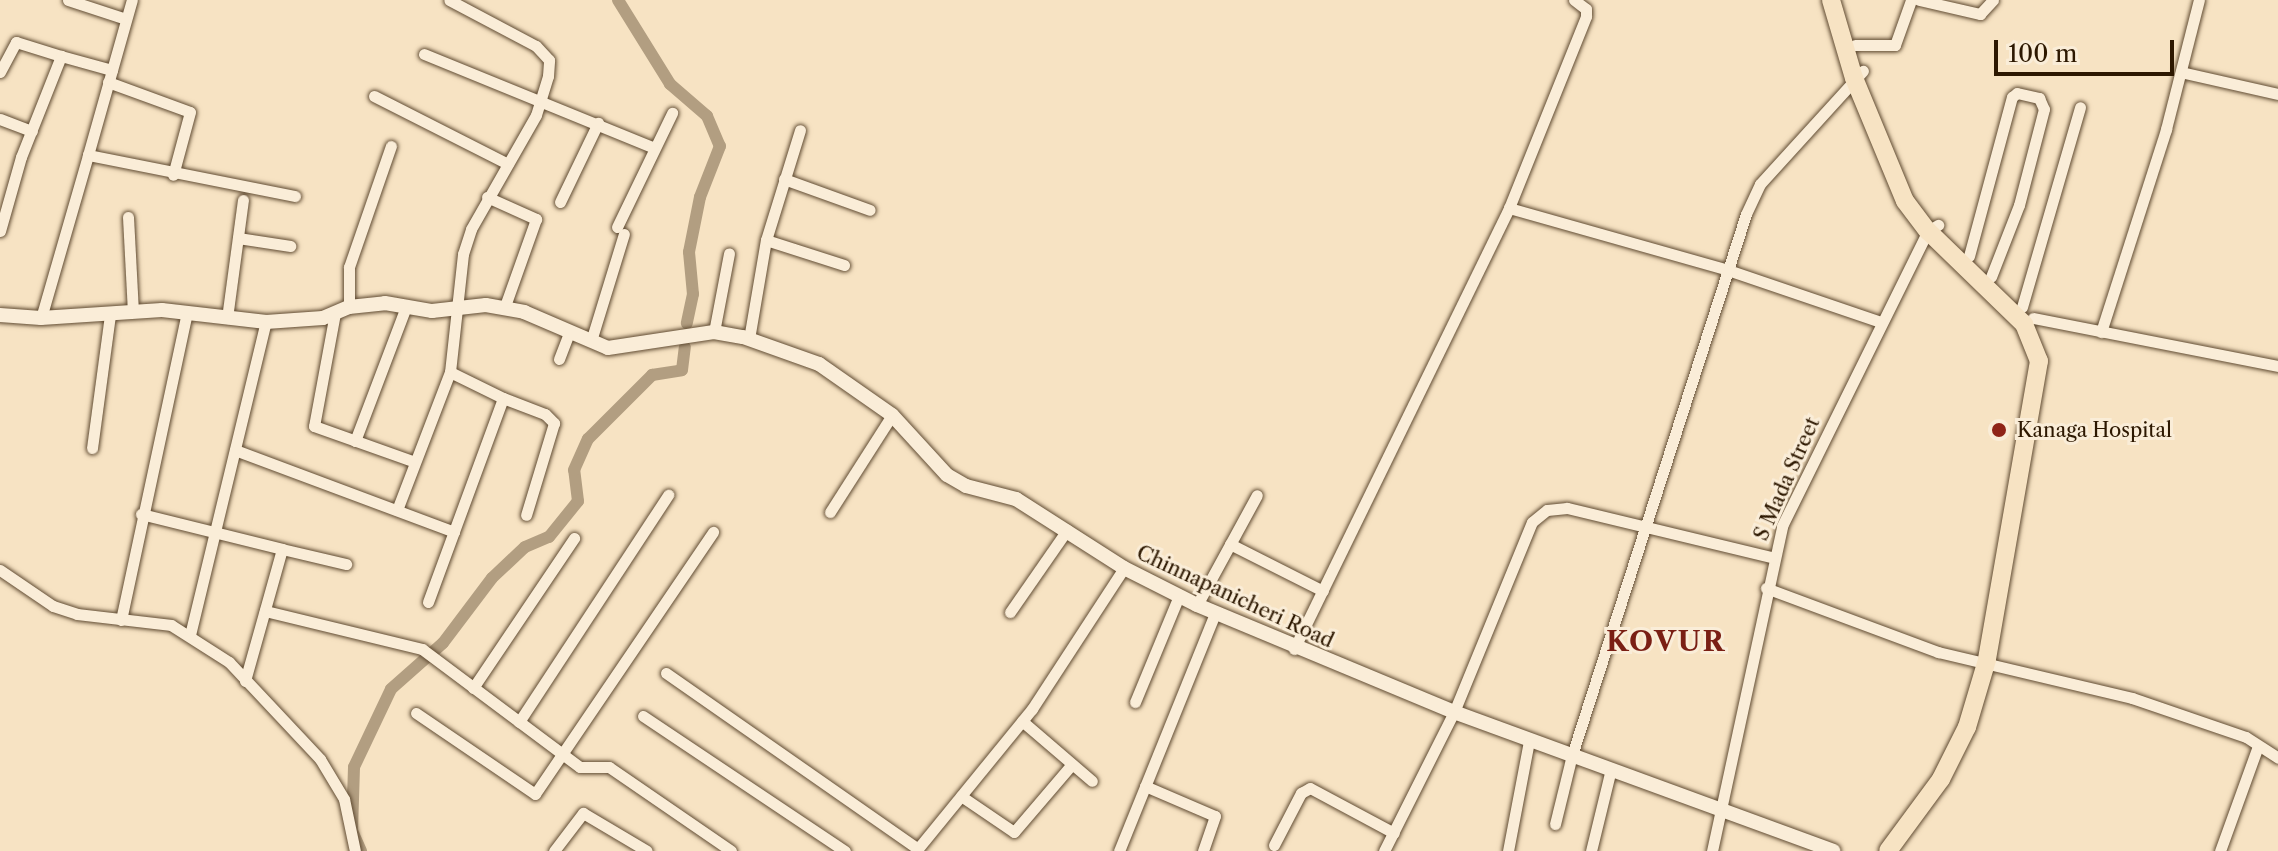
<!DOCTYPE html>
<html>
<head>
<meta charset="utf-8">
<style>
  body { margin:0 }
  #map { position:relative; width:2278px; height:851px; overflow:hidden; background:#f7e3c3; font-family:"Libre Caslon Text",serif }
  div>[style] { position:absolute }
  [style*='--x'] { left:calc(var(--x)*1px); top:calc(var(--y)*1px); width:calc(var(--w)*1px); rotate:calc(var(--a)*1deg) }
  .canal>* { height:12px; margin:-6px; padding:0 6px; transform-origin:6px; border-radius:6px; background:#b29e81 }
  .roads { filter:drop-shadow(0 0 2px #604b32) drop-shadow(0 0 2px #604b32) }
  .minor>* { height:11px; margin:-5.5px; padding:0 5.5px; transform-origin:5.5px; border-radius:5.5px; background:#faedd8 }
  .tertiary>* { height:14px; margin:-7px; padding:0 7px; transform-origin:7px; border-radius:7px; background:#faedd8 }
  .primary>* { height:18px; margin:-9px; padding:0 9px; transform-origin:9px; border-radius:9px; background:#f7e3c3 }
  .dots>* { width:22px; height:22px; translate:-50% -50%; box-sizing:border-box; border:4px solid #faedd8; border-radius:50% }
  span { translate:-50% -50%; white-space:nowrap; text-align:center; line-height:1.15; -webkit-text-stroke:6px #faedd8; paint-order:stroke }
  .poi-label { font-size:20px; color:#2d1801 }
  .left { translate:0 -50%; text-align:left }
  .street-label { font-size:20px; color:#2d1801 }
  .district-label { font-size:28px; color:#7a1f14; font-weight:700; letter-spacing:2px }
  .scale { position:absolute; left:1994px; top:40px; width:180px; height:36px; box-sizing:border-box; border:4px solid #2d1801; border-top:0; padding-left:10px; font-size:24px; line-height:28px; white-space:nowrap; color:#2d1801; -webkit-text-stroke:6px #faedd8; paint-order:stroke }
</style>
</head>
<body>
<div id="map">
  <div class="canal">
    <i style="--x:618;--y:0;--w:99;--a:58.2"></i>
    <i style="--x:670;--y:84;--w:49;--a:40.9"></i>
    <i style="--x:707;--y:116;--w:33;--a:67"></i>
    <i style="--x:720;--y:146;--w:55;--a:111.4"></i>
    <i style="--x:700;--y:197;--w:56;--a:101.3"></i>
    <i style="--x:689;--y:252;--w:42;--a:84.6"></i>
    <i style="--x:693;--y:294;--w:30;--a:102"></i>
    <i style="--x:361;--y:851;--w:22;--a:-114"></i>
    <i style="--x:352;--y:831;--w:64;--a:-88.2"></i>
    <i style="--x:354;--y:767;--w:86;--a:-64.6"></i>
    <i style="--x:391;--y:689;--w:69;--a:-41.5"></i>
    <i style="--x:443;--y:643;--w:81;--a:-53"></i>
    <i style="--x:492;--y:578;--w:45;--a:-43.2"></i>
    <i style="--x:525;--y:547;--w:26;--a:-23"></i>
    <i style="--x:549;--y:537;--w:46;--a:-51.1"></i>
    <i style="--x:578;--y:501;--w:31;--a:-97"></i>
    <i style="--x:574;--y:470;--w:34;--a:-66"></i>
    <i style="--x:588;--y:439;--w:91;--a:-45"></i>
    <i style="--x:652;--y:375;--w:30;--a:-9"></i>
    <i style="--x:682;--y:370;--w:23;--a:-83"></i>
  </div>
  <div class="roads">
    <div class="minor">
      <i style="--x:68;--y:0;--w:61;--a:18.1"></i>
      <i style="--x:1919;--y:0;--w:63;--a:12.9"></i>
      <i style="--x:1980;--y:14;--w:19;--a:-47"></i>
      <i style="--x:1855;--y:45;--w:40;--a:0"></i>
      <i style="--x:1895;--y:45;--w:48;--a:-70.4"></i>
      <i style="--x:424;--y:54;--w:248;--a:22.2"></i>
      <i style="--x:0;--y:72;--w:34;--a:-62"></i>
      <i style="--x:16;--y:42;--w:47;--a:17.3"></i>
      <i style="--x:2181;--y:72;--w:99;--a:12.8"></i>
      <i style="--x:108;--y:82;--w:87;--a:20.1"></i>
      <i style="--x:190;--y:112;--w:65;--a:105.1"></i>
      <i style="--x:374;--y:96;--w:150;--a:26.9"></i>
      <i style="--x:0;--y:119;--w:34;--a:21"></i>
      <i style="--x:88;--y:155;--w:161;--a:-74.2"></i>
      <i style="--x:784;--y:179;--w:91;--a:19.8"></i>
      <i style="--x:487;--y:197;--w:54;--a:24.2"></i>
      <i style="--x:536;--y:219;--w:92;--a:109.6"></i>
      <i style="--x:560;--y:202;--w:88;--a:-64.3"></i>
      <i style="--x:1509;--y:208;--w:207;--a:-68.1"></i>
      <i style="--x:1586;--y:16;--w:7;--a:-90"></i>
      <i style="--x:1586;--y:9;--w:15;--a:-143"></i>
      <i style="--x:128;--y:217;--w:95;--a:87"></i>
      <i style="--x:617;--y:227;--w:127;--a:-64.2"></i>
      <i style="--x:0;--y:231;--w:77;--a:-74.2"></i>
      <i style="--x:21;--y:157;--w:109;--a:-68.4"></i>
      <i style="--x:61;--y:56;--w:53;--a:15.4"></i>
      <i style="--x:238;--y:238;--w:53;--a:8.7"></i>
      <i style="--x:766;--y:240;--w:82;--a:17.8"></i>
      <i style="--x:1969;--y:256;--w:165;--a:-74.9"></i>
      <i style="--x:2012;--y:97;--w:6;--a:-39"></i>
      <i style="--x:2017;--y:93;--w:23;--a:13"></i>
      <i style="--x:2039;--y:98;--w:12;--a:66"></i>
      <i style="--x:2044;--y:109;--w:99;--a:104.6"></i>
      <i style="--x:2019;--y:205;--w:77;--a:111.3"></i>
      <i style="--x:349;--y:307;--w:40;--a:-90"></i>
      <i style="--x:349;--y:267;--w:128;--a:-70.9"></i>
      <i style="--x:2022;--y:307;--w:208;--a:-73.8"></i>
      <i style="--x:335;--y:313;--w:115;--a:100.5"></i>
      <i style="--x:314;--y:426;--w:107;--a:19.6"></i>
      <i style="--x:41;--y:318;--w:170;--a:-73.9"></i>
      <i style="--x:88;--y:155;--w:211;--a:11.2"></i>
      <i style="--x:227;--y:318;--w:119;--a:-82.3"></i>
      <i style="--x:2033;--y:318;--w:250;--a:11.1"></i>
      <i style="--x:714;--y:332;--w:80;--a:-79.2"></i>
      <i style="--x:2101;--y:332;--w:213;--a:-72.2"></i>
      <i style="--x:2166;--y:129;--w:133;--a:-75.7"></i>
      <i style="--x:749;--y:339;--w:100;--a:-80.3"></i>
      <i style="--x:766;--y:240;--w:115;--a:-72.8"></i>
      <i style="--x:591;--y:341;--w:112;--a:-72.9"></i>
      <i style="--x:559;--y:359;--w:28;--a:-69"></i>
      <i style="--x:503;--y:398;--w:45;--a:20.9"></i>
      <i style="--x:545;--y:414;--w:13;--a:45"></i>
      <i style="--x:554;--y:423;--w:96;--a:106.9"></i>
      <i style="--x:355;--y:441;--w:143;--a:-69.2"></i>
      <i style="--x:92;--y:448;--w:135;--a:-82.3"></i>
      <i style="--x:235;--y:450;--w:234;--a:20.5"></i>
      <i style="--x:397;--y:510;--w:148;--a:-69"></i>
      <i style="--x:450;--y:372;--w:119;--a:-83.7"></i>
      <i style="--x:463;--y:254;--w:26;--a:-72"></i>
      <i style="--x:471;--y:229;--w:131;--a:-60.3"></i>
      <i style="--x:536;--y:115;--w:41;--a:-72.9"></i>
      <i style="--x:548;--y:76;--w:16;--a:-86"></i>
      <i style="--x:549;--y:60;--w:19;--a:-133"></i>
      <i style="--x:536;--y:46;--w:98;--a:-152.1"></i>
      <i style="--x:830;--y:512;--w:115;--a:-57.4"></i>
      <i style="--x:141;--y:514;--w:145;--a:13.9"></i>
      <i style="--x:282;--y:549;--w:137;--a:105.7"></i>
      <i style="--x:1230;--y:544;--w:104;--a:26.8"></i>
      <i style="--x:282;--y:549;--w:66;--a:13.2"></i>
      <i style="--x:0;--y:570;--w:64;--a:34.2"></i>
      <i style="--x:53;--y:606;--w:25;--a:18"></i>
      <i style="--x:77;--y:614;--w:95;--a:6.7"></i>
      <i style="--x:171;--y:625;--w:69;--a:32.5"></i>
      <i style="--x:229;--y:662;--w:133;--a:46.8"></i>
      <i style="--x:320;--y:759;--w:47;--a:59"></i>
      <i style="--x:344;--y:799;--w:53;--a:78.1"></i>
      <i style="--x:1766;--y:588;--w:184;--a:20.4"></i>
      <i style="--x:1938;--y:652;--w:199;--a:13.3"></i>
      <i style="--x:2132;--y:698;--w:120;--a:18.9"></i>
      <i style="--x:2246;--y:737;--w:38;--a:33"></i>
      <i style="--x:428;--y:602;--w:217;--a:-69.8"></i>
      <i style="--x:503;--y:398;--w:59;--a:-153.9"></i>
      <i style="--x:1197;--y:605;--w:125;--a:-61.4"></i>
      <i style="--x:265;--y:611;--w:162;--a:13.6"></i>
      <i style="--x:422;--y:649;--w:197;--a:36.8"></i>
      <i style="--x:580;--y:767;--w:29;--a:0"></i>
      <i style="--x:609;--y:767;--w:148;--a:34.5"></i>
      <i style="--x:1010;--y:612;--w:100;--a:-55.2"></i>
      <i style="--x:121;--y:620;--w:314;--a:-77.9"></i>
      <i style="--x:190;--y:635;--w:322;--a:-76.4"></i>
      <i style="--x:1294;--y:649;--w:491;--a:-64"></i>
      <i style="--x:1509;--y:208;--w:228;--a:15.8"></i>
      <i style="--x:1728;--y:270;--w:162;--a:18.8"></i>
      <i style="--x:666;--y:673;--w:307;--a:34.9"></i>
      <i style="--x:473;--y:688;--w:181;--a:-56"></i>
      <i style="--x:1135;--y:702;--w:115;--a:-67.5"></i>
      <i style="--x:416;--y:713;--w:144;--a:34.2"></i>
      <i style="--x:535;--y:794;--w:317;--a:-55.8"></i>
      <i style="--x:643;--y:716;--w:243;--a:33.8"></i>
      <i style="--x:1022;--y:721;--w:92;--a:40.6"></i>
      <i style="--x:519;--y:722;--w:272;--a:-56.7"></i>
      <i style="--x:1145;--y:786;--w:76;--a:23.2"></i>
      <i style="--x:1215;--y:816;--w:37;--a:109"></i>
      <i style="--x:961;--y:796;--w:64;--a:34.2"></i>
      <i style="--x:1014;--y:832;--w:89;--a:-49.5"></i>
      <i style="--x:1555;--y:824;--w:71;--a:-76.2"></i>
      <i style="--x:1572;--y:755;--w:568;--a:-72.17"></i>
      <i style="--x:1746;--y:214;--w:33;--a:-65"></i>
      <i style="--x:1760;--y:184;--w:153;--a:-47.7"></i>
      <i style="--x:1274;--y:845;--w:59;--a:-62.6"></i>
      <i style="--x:1301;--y:793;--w:10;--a:-29"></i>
      <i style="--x:1310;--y:788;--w:95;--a:28.2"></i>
      <i style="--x:554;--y:851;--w:48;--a:-52.7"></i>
      <i style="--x:583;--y:813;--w:74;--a:30.7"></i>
      <i style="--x:916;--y:851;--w:183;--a:-50.8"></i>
      <i style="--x:1032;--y:709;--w:168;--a:-56.9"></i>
      <i style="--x:1119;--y:851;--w:257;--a:-68"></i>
      <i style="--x:1384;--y:851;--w:156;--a:-63.3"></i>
      <i style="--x:1454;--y:712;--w:205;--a:-67.7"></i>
      <i style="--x:1532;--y:522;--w:19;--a:-39"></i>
      <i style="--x:1547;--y:510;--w:20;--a:-6"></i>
      <i style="--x:1567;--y:508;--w:210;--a:13.5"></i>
      <i style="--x:1508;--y:851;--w:112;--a:-79.2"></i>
      <i style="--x:1591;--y:851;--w:84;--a:-76.3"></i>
      <i style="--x:1712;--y:851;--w:332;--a:-77.8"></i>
      <i style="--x:1782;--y:526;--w:329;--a:-63.7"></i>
      <i style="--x:1928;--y:231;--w:12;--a:-31"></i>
      <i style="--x:2220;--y:851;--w:112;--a:-70.1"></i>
    </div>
    <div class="tertiary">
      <i style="--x:0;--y:315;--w:41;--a:4.2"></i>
      <i style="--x:41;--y:318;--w:121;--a:-3.8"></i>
      <i style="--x:162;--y:310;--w:105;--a:6.6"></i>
      <i style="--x:266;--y:322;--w:57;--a:-4"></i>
      <i style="--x:323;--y:318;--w:28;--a:-23"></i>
      <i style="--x:349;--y:307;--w:36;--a:-6"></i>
      <i style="--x:385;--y:303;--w:48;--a:9.7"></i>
      <i style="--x:432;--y:311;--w:54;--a:-6.3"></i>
      <i style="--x:486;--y:305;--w:39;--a:10"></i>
      <i style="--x:524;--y:312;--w:91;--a:23.2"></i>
      <i style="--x:608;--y:348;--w:107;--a:-8.6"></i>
      <i style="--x:714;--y:332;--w:29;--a:10"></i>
      <i style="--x:743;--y:337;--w:81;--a:19.6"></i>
      <i style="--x:819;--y:364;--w:89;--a:34.9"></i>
      <i style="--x:892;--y:415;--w:81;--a:47.5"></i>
      <i style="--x:947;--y:475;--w:22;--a:30"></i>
      <i style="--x:966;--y:486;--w:52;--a:14.6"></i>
      <i style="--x:1016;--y:499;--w:128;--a:32.6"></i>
      <i style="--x:1124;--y:568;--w:82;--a:26.9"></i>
      <i style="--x:1197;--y:605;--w:278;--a:22.6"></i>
      <i style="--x:1454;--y:712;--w:404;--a:20.1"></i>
    </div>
    <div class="primary">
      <i style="--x:1831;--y:0;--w:81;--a:73.6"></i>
      <i style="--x:1854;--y:78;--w:133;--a:67.5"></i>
      <i style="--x:1905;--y:201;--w:38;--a:53"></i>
      <i style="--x:1928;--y:231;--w:134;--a:44.1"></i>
      <i style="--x:2024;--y:324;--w:40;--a:68"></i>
      <i style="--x:2039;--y:361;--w:303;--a:99.9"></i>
      <i style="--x:1987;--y:660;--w:70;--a:106.6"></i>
      <i style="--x:1967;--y:727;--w:58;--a:116.6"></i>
      <i style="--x:1941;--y:779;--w:89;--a:126.4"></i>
    </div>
  </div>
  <div class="dots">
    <i style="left:1999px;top:430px;background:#8f2418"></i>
  </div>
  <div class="poi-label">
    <span class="left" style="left:2017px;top:430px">Kanaga Hospital</span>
  </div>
  <div class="street-label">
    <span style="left:1787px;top:479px;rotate:-66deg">S Mada Street</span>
    <span style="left:1235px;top:597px;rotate:25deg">Chinnapanicheri Road</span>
  </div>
  <div class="district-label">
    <span style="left:1666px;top:641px">KOVUR</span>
  </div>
  <div class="scale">100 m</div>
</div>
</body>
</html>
